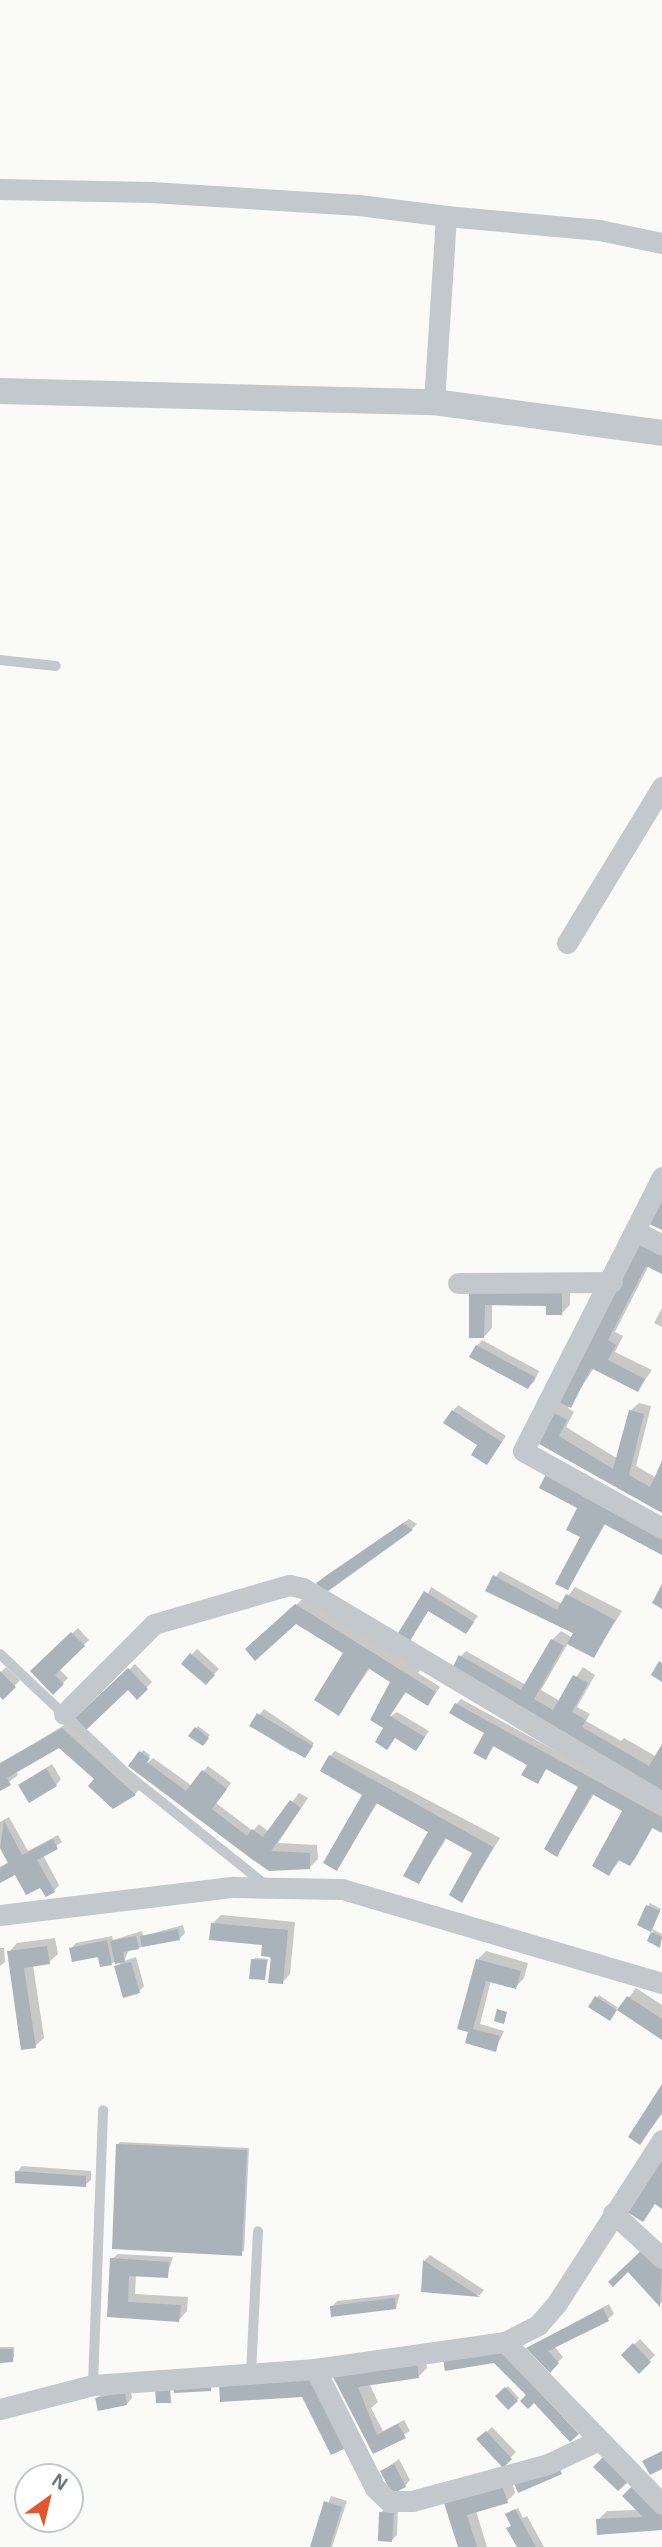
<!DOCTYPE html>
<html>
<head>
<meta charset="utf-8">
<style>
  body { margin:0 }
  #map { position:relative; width:662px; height:2547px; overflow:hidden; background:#fafaf8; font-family:Arial,sans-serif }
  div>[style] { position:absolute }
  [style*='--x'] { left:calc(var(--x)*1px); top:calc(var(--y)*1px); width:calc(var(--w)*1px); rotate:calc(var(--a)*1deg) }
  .shadow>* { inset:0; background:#0003 }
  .building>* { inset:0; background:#aab3b9 }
  .service>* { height:10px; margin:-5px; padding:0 5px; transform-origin:5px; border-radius:5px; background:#c3c8cc }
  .minor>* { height:21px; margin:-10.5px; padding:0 10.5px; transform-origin:10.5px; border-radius:10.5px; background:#c3c8cc }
  .tertiary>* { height:26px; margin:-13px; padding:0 13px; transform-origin:13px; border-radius:13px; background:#c3c8cc }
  span { translate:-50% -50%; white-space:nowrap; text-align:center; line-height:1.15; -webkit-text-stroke:7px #fff; paint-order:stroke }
  .north { position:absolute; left:14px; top:2463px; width:70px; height:70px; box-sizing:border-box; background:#fff; border:2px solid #c1c8cd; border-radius:50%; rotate:34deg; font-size:19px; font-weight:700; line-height:28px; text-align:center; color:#657683 }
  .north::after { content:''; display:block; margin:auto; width:24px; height:32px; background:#e4572e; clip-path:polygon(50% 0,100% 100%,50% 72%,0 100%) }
</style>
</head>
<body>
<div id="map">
  <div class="shadow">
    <i style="clip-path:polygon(639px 1243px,662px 1272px,649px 1265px,615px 1332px,623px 1336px,615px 1352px,652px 1370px,638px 1390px,594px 1368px,568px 1408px,574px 1412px,566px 1427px,618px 1459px,630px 1411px,639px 1403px,651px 1406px,636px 1466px,655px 1477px,662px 1460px,662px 1511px,534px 1440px)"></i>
    <i style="clip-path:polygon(570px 1283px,570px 1305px,561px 1314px,548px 1304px,492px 1303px,492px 1328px,484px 1337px,471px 1290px)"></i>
    <i style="clip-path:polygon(662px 1308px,662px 1327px,654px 1323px)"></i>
    <i style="clip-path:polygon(482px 1340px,539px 1371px,534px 1382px,528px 1387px,477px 1346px)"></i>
    <i style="clip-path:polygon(458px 1405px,506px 1436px,487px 1463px,480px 1445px,453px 1411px)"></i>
    <i style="clip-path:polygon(580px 1507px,662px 1552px,606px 1523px,568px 1588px,582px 1536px)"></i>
    <i style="clip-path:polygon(409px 1519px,417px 1524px,412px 1529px,325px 1592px,318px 1583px,324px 1577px)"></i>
    <i style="clip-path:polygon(500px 1571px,562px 1604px,575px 1587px,622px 1611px,594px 1656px,568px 1643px,541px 1690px,560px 1701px,583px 1667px,595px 1675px,577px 1707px,590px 1714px,586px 1721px,621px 1741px,624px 1738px,657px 1757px,662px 1747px,662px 1791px,461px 1656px,466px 1651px,526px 1685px,552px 1640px,561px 1631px,571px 1637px,575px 1634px,487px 1590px)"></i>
    <i style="clip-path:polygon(431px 1587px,478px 1616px,466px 1632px,429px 1610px,407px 1643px)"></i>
    <i style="clip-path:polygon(305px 1597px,421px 1669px,418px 1673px,440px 1687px,428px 1704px,407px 1691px,388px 1718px,397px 1712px,429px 1731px,416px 1749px,385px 1728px,381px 1699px,392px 1681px,370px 1668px,339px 1713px,346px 1652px,296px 1621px,256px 1641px)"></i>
    <i style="clip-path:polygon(78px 1628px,89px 1640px,59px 1669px,68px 1678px,53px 1693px,32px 1671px)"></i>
    <i style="clip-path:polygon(197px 1649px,219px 1669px,206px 1683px,184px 1663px)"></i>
    <i style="clip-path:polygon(135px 1664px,152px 1682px,137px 1697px,128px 1688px,77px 1718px)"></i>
    <i style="clip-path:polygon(6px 1667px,20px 1680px,3px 1698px,0 1673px)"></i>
    <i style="clip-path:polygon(461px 1699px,662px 1809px,662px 1831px,653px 1827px,635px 1859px,630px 1864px,621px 1859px,609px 1874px,624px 1810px,594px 1794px,557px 1855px,580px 1786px,547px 1768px,537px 1782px,529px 1764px,495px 1745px,485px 1758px,487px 1732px,456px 1704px)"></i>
    <i style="clip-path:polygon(264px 1709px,314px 1743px,307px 1754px,290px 1751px,251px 1726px)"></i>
    <i style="clip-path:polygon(71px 1721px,143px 1786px,135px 1794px,113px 1806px,96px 1779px,60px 1746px,16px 1771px,18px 1775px,0 1789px,0 1764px)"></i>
    <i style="clip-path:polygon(198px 1726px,210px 1735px,202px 1744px,191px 1735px)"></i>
    <i style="clip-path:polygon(143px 1750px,150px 1755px,145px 1766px,153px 1758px,192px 1786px,208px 1766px,231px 1783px,216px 1803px,253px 1831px,259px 1824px,269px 1832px,299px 1793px,308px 1798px,278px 1843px,317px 1845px,318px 1859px,310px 1867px,270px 1869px,130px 1766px)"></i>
    <i style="clip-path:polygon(335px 1751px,500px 1838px,462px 1900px,474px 1853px,447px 1838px,418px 1882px,430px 1831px,378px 1802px,337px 1869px,364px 1794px,330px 1756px)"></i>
    <i style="clip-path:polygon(52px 1764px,61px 1779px,56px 1785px,20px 1785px)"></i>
    <i style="clip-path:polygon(9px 1817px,28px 1851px,58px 1835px,62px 1842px,43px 1855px,59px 1885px,54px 1891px,16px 1872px,0 1881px,0 1867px,9px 1862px,0 1845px,0 1822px)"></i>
    <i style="clip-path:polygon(650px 1903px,661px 1909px,652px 1929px,662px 1934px,660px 1945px,649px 1940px,653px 1931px,639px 1924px)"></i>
    <i style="clip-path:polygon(221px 1915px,295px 1922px,290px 1974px,282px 1983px,263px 1944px,212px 1924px)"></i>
    <i style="clip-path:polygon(183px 1925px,185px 1933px,180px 1938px,129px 1950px,124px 1961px,136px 1957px,144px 1986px,139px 1992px,116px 1967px,123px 1961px,111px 1963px,99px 1955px,71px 1948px,76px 1943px,112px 1936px,113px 1940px,142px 1931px,143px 1936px)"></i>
    <i style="clip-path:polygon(55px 1938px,58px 1954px,49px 1962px,33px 1965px,44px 2038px,35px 2046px,9px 1952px,17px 1943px)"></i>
    <i style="clip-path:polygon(0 1948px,4px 1948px,5px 1962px,0 1966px)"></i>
    <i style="clip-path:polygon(486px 1951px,528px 1963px,524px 1978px,516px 1987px,491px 1980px,480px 2024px,504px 2031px,495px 2050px,473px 2032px,459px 2028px,477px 1960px)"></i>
    <i style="clip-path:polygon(255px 1958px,268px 1959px,265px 1978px,253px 1960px)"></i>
    <i style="clip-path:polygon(636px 1988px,662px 2005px,662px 2037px,617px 2008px,612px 2017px,590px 2007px,599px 1995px,620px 2009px)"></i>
    <i style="clip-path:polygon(662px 2087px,662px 2114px,640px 2143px)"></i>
    <i style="clip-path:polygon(120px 2142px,249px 2148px,244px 2252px,118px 2145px)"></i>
    <i style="clip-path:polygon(22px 2166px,91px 2171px,91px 2180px,85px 2185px,17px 2172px)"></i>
    <i style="clip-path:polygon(662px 2248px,662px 2302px,660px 2304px)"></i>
    <i style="clip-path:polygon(118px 2254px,173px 2257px,167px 2276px,136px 2274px,135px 2294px,188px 2297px,187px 2311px,179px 2320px,109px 2316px,112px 2259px)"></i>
    <i style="clip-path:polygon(430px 2255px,484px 2290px,480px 2295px,422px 2290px,425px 2260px)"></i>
    <i style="clip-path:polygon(400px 2294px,396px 2308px,332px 2307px,337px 2301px)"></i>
    <i style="clip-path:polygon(609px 2304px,614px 2314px,608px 2319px,554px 2346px,563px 2357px,550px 2370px,528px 2348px)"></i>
    <i style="clip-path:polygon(640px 2339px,655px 2355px,639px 2371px,623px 2355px)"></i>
    <i style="clip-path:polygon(0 2347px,14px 2347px,14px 2358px,0 2361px)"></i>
    <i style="clip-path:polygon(425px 2355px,427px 2368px,419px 2376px,369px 2383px,378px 2402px,371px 2408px,383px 2431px,404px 2420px,410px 2431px,374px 2452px,334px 2376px)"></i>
    <i style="clip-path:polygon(508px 2386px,519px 2398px,508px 2408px,498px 2396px)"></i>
    <i style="clip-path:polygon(130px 2388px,132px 2398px,127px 2404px,97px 2398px,103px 2393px)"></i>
    <i style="clip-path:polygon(492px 2427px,516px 2452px,503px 2465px,479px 2439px)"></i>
    <i style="clip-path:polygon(399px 2459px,410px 2480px,405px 2486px,382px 2471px)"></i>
    <i style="clip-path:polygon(511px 2478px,515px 2493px,507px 2501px,476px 2511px,487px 2547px,460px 2547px,446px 2504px)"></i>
    <i style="clip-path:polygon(331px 2496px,347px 2501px,332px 2547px,311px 2547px)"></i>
    <i style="clip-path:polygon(386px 2507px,398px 2508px,397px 2535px,392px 2540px,381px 2513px)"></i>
    <i style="clip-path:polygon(518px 2508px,523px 2518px,527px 2516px,544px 2547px,519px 2547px,509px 2513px)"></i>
    <i style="clip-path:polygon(639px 2510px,662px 2528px,599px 2534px,598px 2520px,607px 2511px)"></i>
  </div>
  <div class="building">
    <i style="clip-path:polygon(662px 1197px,662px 1230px,649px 1224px)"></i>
    <i style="clip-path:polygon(638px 1242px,662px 1254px,662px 1274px,646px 1266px,608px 1340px,616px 1345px,608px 1360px,645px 1379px,638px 1392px,591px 1368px,571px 1408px,557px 1401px)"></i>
    <i style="clip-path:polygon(469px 1290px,562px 1291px,562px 1315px,546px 1315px,546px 1306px,485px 1305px,484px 1338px,469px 1338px)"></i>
    <i style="clip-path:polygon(476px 1345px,535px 1377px,528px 1389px,469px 1357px)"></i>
    <i style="clip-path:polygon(452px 1410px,502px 1442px,487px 1465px,471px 1455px,477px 1445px,443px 1423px)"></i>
    <i style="clip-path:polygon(549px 1410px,567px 1420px,559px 1436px,613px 1469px,629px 1410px,644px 1414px,629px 1475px,650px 1487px,662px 1462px,662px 1513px,532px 1440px)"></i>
    <i style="clip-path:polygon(546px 1474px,662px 1536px,662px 1555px,604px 1524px,568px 1590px,555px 1584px,580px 1537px,566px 1530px,577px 1508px,539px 1488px)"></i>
    <i style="clip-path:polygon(403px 1523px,413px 1530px,324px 1594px,316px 1583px)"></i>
    <i style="clip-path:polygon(493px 1575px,557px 1610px,566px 1594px,615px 1620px,594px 1658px,567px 1644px,573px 1633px,485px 1591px)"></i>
    <i style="clip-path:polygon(662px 1584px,662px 1609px,652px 1603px)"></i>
    <i style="clip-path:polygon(424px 1591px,474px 1622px,466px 1634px,428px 1611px,407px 1646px,395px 1638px)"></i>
    <i style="clip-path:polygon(295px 1604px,436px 1692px,428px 1706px,405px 1692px,390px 1716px,425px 1737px,416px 1751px,395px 1738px,387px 1750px,375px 1742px,383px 1728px,370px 1720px,390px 1682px,368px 1668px,339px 1716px,314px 1700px,343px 1653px,296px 1624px,255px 1661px,245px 1649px)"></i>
    <i style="clip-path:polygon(71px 1632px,85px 1646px,55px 1675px,64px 1684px,53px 1695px,30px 1671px)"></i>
    <i style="clip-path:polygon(551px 1639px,564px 1646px,534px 1699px,553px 1710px,573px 1675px,588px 1683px,572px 1712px,586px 1720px,582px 1727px,649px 1766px,662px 1744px,662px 1793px,450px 1672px,459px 1655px,521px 1690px)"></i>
    <i style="clip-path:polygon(190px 1653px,215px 1675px,206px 1685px,181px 1664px)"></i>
    <i style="clip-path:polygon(659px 1661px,662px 1663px,662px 1682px,651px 1675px)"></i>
    <i style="clip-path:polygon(128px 1668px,148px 1689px,137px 1700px,128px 1690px,86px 1730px,75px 1718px)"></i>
    <i style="clip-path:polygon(0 1671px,16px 1687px,3px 1700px,0 1697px)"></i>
    <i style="clip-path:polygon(455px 1703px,662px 1817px,662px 1833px,652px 1828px,630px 1866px,618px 1860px,609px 1876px,592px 1866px,622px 1811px,592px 1794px,557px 1857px,544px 1849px,578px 1787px,546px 1769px,538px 1784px,521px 1775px,527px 1765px,493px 1746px,486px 1760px,473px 1753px,484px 1733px,449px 1713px)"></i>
    <i style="clip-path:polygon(257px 1713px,313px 1746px,305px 1758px,249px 1726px)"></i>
    <i style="clip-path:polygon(195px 1727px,209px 1738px,203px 1746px,188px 1736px)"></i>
    <i style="clip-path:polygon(62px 1728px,136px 1795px,113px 1809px,88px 1786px,94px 1779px,59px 1748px,7px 1778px,11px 1785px,0 1791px,0 1763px)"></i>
    <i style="clip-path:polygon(139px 1751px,150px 1758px,147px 1762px,186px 1791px,202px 1770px,227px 1789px,212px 1809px,247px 1836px,252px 1829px,263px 1837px,290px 1800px,301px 1808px,271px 1851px,310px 1853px,310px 1869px,269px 1871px,249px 1857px,128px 1766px)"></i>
    <i style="clip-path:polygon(329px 1755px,493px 1847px,462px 1903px,449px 1895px,472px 1853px,445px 1838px,419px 1884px,403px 1876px,428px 1832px,376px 1803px,337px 1871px,323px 1863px,362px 1795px,320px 1771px)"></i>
    <i style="clip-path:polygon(46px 1768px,57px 1786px,29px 1803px,18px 1785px)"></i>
    <i style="clip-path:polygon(4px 1821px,22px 1855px,53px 1839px,58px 1849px,37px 1860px,55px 1892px,46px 1897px,40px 1888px,26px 1895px,15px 1875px,0 1883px,0 1868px,8px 1863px,0 1848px)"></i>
    <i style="clip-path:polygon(646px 1905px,660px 1911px,651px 1932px,637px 1925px)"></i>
    <i style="clip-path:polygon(211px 1923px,288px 1930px,283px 1984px,268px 1983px,271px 1957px,261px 1956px,262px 1945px,209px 1940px)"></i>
    <i style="clip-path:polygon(178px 1929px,180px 1940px,142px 1947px,140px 1936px)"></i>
    <i style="clip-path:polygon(651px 1932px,662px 1937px,660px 1948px,647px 1941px)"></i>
    <i style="clip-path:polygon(136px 1936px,139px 1949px,123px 1952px,125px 1962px,115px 1964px,110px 1941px)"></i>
    <i style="clip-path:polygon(107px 1940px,112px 1965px,100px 1967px,98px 1957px,72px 1962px,69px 1948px)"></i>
    <i style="clip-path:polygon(47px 1946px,50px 1964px,24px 1968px,36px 2048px,21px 2050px,7px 1951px)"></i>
    <i style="clip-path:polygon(251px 1959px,267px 1960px,265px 1980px,249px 1979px)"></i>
    <i style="clip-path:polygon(476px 1959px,521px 1971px,516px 1989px,486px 1981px,473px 2029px,500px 2036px,496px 2052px,465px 2043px,468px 2032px,457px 2029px)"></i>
    <i style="clip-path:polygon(131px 1962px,140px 1993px,123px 1998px,114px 1966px)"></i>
    <i style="clip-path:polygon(595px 1996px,617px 2010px,610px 2021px,588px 2007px)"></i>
    <i style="clip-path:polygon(627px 1996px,662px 2019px,662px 2040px,617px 2010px)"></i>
    <i style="clip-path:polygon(497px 2009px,507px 2012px,504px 2024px,494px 2021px)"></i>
    <i style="clip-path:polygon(662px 2084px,662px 2112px,640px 2145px,628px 2137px)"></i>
    <i style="clip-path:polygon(116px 2144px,247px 2150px,242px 2256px,112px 2249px)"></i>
    <i style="clip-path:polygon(662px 2158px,662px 2209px,655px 2204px,643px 2222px,627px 2212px)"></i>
    <i style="clip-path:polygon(15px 2171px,86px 2176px,86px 2187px,15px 2183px)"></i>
    <i style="clip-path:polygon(645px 2247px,662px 2265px,660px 2307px,628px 2272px,613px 2287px,608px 2282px)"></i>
    <i style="clip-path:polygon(110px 2258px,169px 2262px,168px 2278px,129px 2276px,128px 2302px,181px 2305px,179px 2322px,107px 2317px)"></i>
    <i style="clip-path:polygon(423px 2260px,480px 2297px,421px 2292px)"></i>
    <i style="clip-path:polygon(395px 2298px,396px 2309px,331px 2317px,330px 2306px)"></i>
    <i style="clip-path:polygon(603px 2308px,609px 2321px,548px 2351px,559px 2363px,550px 2373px,526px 2348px)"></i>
    <i style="clip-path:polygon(633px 2343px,651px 2362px,639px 2374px,621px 2355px)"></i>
    <i style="clip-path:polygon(0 2349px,13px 2349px,13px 2362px,0 2363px)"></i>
    <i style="clip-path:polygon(500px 2350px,579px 2434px,570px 2442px,534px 2403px,528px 2409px,520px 2401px,526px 2395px,494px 2363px,445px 2371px,443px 2359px)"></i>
    <i style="clip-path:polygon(417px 2363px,419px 2378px,358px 2387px,377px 2435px,398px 2424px,406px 2438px,373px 2454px,332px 2375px)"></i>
    <i style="clip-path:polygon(311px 2378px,346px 2448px,331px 2455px,302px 2397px,220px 2402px,219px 2383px)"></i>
    <i style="clip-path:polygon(211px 2384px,211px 2391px,174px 2393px,173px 2386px)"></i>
    <i style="clip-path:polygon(170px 2386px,171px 2403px,156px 2403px,155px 2387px)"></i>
    <i style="clip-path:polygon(505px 2387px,518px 2401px,508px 2410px,495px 2396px)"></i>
    <i style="clip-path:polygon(125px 2392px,127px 2405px,98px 2411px,95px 2398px)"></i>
    <i style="clip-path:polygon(486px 2431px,512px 2459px,503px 2468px,476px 2439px)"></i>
    <i style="clip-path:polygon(662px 2451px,662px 2469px,650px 2475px,642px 2461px)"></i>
    <i style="clip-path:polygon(604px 2456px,629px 2481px,618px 2491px,593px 2467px)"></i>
    <i style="clip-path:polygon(557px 2463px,562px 2474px,518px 2493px,514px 2483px)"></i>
    <i style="clip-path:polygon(394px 2464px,406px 2487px,392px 2494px,380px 2471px)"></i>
    <i style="clip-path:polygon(634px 2484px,662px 2513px,662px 2530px,597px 2535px,596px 2519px,643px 2517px,622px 2496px)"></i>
    <i style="clip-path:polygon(502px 2485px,508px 2503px,467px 2515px,477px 2547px,458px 2547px,444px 2503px)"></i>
    <i style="clip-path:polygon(324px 2501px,342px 2507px,330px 2547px,310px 2547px)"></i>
    <i style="clip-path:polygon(515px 2509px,521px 2520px,536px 2547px,517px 2547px,506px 2528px,511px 2526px,505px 2514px)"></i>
    <i style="clip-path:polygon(379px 2512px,394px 2513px,392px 2542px,378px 2541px)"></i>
  </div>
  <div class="service">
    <i style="--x:0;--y:660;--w:56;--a:6.1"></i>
    <i style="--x:0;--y:1654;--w:176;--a:43.4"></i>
    <i style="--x:128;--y:1775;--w:178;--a:38.6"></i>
    <i style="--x:251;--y:2374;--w:143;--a:-87.2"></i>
    <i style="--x:93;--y:2385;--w:275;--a:-87.9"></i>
  </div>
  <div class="minor">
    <i style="--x:0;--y:189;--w:151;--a:1.1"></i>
    <i style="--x:151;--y:192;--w:208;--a:3.6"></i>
    <i style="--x:359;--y:205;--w:88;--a:7.2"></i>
    <i style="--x:434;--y:402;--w:186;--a:-86.3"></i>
    <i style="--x:446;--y:216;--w:154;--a:5.2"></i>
    <i style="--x:599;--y:230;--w:64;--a:11.7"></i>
    <i style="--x:567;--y:943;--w:183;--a:-58.7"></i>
    <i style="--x:662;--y:1177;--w:307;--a:116.9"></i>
    <i style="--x:523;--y:1451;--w:159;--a:29"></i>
    <i style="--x:637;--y:1232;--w:28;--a:27"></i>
    <i style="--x:458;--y:1283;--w:154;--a:-0.4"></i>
    <i style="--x:64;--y:1714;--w:127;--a:-45"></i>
    <i style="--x:154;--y:1624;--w:141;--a:-16.1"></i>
    <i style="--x:289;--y:1585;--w:14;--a:12"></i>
    <i style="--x:303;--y:1588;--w:418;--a:30.8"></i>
    <i style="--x:0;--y:1915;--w:235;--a:-6.9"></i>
    <i style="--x:233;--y:1887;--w:109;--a:1.1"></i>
    <i style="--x:342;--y:1889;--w:334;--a:16.4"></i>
    <i style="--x:613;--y:2213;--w:67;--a:42.6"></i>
    <i style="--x:505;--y:2342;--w:226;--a:45.9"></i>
    <i style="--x:315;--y:2369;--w:133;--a:63.2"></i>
    <i style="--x:375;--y:2488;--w:19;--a:43"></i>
    <i style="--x:389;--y:2501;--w:23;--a:0"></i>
    <i style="--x:412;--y:2501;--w:141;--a:-15.2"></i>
    <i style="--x:548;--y:2464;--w:54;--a:-25.1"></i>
    <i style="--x:0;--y:2409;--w:96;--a:-14.5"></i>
    <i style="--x:93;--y:2385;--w:223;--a:-4.1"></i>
    <i style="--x:315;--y:2369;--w:192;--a:-8.1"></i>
    <i style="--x:505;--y:2342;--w:37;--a:-27"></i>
    <i style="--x:538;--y:2325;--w:29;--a:-49"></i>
    <i style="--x:557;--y:2303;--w:194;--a:-57.2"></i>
  </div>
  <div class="tertiary">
    <i style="--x:0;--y:391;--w:434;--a:1.5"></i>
    <i style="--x:434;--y:402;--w:230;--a:7.7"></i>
  </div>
  <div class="north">N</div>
</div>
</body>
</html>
